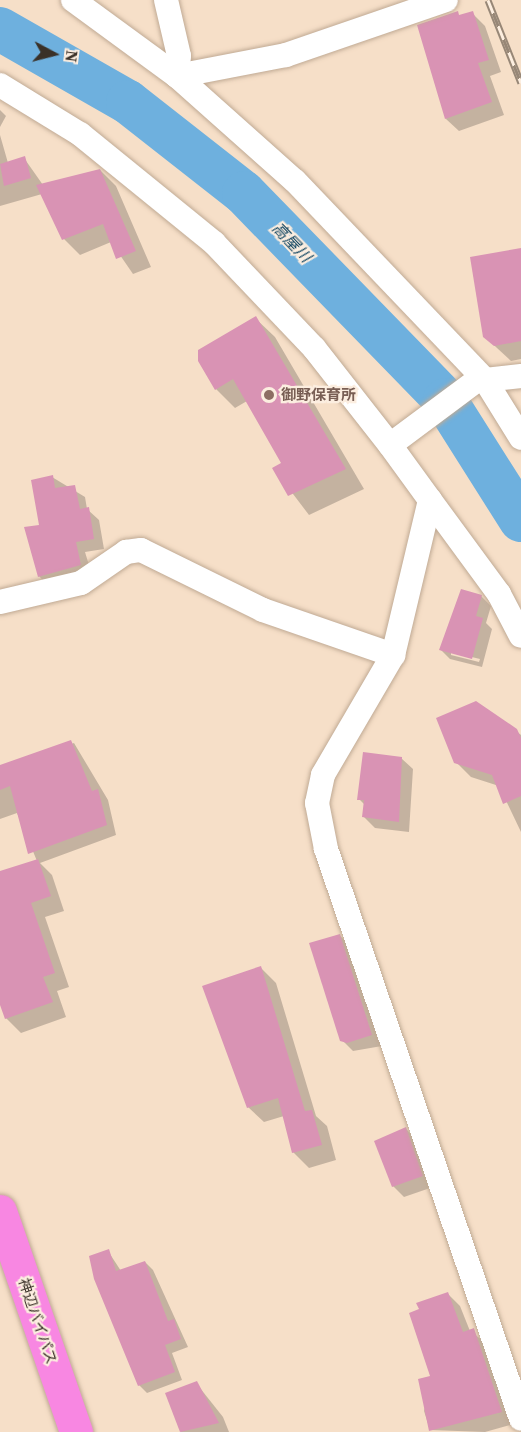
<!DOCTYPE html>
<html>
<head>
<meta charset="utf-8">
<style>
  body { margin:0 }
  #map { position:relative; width:521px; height:1432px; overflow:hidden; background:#f6dfc8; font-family:"Source Serif 4","Noto Sans JP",serif }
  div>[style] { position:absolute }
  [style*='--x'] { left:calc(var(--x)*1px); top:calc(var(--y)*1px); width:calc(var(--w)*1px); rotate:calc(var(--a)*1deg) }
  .shadow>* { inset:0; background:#0003 }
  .river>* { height:44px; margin:-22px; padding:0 22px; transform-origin:22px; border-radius:22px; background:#6eb0de }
  .building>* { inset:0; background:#d993b4 }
  .roads { filter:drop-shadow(0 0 2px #c0aa94) drop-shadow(0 0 2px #c0aa94) }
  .street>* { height:24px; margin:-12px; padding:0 12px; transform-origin:12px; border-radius:12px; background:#fff }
  .highway>* { height:33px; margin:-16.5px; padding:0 16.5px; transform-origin:16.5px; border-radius:16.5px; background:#f887e2 }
  .rail>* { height:7px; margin-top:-3.5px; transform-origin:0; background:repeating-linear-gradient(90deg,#fceee0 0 14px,#978777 0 28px); box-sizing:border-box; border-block:2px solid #978777 }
  .dots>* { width:16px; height:16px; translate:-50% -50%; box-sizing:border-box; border:3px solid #fceee0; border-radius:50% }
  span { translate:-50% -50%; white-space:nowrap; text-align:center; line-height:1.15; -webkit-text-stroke:4.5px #fceee0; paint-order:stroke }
  .education-label { font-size:15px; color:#785e54; font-weight:700 }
  .left { translate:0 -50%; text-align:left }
  .street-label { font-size:15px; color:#3a3128 }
  .water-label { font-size:16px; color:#073e5c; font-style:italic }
  .north { position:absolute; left:24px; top:24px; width:60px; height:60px; -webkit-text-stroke:4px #fceee0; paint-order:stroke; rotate:97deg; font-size:16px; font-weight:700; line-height:24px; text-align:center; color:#3a3128 }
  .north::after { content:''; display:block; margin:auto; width:21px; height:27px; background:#3a3128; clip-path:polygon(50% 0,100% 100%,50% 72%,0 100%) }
</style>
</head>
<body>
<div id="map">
  <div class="shadow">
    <i style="clip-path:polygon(472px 13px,485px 26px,501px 72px,490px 76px,504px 115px,459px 131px,446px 119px)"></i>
    <i style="clip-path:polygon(0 110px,6px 116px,0 127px)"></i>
    <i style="clip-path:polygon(0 135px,8px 163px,24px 158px,43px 185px,100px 170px,116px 186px,151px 267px,133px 274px,111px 242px,80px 255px,64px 239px,42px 194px,0 206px)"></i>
    <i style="clip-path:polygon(521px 249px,521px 359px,511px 361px,484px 336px)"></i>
    <i style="clip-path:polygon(255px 318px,275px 337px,364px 489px,309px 515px,274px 469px,283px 463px,247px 401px,235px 408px,216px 389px)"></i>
    <i style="clip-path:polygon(52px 477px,85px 497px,87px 509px,99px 520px,104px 549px,85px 552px,92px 575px,49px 587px,39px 576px,41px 526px)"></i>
    <i style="clip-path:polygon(evenodd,481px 596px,491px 606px,486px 623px,492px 629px,482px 667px,450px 659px,441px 650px,481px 596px,451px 652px,480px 659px,479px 662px,451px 655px,451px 652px)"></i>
    <i style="clip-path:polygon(516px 731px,521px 735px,521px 832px,499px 786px,471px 777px,456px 762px)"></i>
    <i style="clip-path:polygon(74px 743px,108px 800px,116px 835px,40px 863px,52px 875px,64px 911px,45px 917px,69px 987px,57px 991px,66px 1017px,21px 1033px,6px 1018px,0 1000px,0 873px,37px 861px,17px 813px,0 819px,0 767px)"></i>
    <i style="clip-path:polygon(401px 758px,413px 769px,409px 832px,375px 828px,364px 817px,365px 805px,359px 799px)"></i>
    <i style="clip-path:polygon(339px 935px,351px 946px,382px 1046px,353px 1051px,342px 1040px)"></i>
    <i style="clip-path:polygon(261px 968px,276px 983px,316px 1116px,327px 1126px,336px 1160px,309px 1168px,293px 1152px,284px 1116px,264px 1122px,248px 1107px)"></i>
    <i style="clip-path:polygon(406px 1129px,417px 1140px,433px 1187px,404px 1197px,393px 1186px)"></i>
    <i style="clip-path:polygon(108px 1251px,121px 1271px,145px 1262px,153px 1270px,188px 1347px,172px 1353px,182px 1380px,147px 1393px,139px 1385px)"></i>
    <i style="clip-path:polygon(447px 1293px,460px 1306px,470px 1331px,486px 1343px,514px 1424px,485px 1432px,430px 1430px,424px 1411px)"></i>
    <i style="clip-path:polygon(196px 1383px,223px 1417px,229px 1432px,181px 1432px,167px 1394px)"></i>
  </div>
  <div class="river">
    <i style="--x:0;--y:29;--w:147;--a:29.7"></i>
    <i style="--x:128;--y:102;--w:147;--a:38.1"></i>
    <i style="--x:244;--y:193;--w:289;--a:45.8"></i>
    <i style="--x:445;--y:400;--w:142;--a:57.7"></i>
  </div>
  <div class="building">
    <i style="clip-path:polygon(458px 11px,459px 15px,473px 11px,489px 60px,478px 63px,492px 102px,445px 119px,417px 25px)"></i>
    <i style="clip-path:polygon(25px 156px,31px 178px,4px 186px,0 164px)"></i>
    <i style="clip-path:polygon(100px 169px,136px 251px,116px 259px,103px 224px,62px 240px,36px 185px)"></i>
    <i style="clip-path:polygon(521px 248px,521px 341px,494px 346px,483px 337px,470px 257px)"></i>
    <i style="clip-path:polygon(256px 316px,346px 469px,288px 496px,272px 468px,281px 463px,233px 379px,215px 390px,198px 361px,198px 350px)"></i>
    <i style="clip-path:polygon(53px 475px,55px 488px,75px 485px,80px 509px,89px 507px,94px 539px,76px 542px,81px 565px,38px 577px,24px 527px,39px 525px,31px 480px)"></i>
    <i style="clip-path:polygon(461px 589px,482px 595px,476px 616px,483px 618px,472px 659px,439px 650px)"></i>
    <i style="clip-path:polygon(476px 701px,517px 729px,521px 738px,521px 796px,503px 804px,492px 775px,454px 763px,436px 718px)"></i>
    <i style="clip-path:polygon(71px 740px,92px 791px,98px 789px,107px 825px,28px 854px,10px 786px,0 790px,0 765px)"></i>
    <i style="clip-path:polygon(363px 752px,402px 757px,399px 822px,362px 817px,364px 800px,357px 800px)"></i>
    <i style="clip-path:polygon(38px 859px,51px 896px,31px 903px,55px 973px,43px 977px,53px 1002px,5px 1019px,0 1005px,0 871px)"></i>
    <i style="clip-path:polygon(340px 934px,372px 1035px,347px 1043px,340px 1041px,309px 943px)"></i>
    <i style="clip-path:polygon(261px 966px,305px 1111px,312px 1110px,322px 1145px,292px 1153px,278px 1098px,247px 1108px,202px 986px)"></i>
    <i style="clip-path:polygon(406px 1127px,423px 1176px,392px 1187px,374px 1141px)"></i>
    <i style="clip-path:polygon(109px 1249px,116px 1271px,145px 1261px,168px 1321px,174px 1319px,181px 1339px,165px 1345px,175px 1372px,138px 1386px,94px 1279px,89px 1256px)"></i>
    <i style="clip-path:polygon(448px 1292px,463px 1332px,474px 1328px,502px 1412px,429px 1431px,418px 1379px,430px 1376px,409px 1313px,419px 1309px,416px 1303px)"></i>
    <i style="clip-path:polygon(197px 1381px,219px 1423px,180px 1432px,165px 1393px)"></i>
  </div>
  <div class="roads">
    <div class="street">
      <i style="--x:73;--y:0;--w:129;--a:36.2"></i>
      <i style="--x:177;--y:76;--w:158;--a:41.7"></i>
      <i style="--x:295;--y:181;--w:275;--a:46.3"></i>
      <i style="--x:485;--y:380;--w:68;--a:58.2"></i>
      <i style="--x:166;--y:0;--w:57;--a:76.9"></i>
      <i style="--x:179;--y:56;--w:20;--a:96"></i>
      <i style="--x:177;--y:76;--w:111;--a:-10.9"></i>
      <i style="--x:286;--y:55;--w:169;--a:-19"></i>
      <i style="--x:0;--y:85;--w:94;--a:31.5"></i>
      <i style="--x:80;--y:134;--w:173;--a:39.1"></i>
      <i style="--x:214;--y:243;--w:145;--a:46.4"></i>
      <i style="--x:314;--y:348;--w:123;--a:51.9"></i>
      <i style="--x:521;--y:376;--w:45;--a:173.7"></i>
      <i style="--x:476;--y:381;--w:107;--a:143.3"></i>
      <i style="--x:390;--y:445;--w:68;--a:54"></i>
      <i style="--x:430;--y:500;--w:159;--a:103.4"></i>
      <i style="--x:393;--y:655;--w:139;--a:120.3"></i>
      <i style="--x:323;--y:775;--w:29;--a:102"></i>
      <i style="--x:317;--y:803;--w:47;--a:78.9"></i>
      <i style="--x:326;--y:849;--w:602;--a:71.11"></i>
      <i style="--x:430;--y:500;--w:117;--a:53.7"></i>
      <i style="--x:499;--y:594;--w:47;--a:62.4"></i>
      <i style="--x:0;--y:602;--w:83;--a:-13.2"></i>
      <i style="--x:81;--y:583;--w:55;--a:-34.6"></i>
      <i style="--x:126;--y:552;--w:15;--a:-8"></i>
      <i style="--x:141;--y:550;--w:136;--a:26.2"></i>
      <i style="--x:263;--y:610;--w:138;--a:19.1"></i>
    </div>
    <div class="highway">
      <i style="--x:0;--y:1211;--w:234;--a:71"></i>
    </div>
  </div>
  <div class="rail">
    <i style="--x:488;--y:0;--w:89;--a:68.3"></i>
  </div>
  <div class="dots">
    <i style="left:269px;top:395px;background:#8d6e63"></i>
  </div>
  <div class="education-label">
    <span class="left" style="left:281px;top:395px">御野保育所</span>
  </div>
  <div class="street-label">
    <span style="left:38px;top:1321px;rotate:71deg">神辺バイパス</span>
  </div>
  <div class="water-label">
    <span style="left:292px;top:242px;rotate:46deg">高屋川</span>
  </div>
  <div class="north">N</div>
</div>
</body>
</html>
